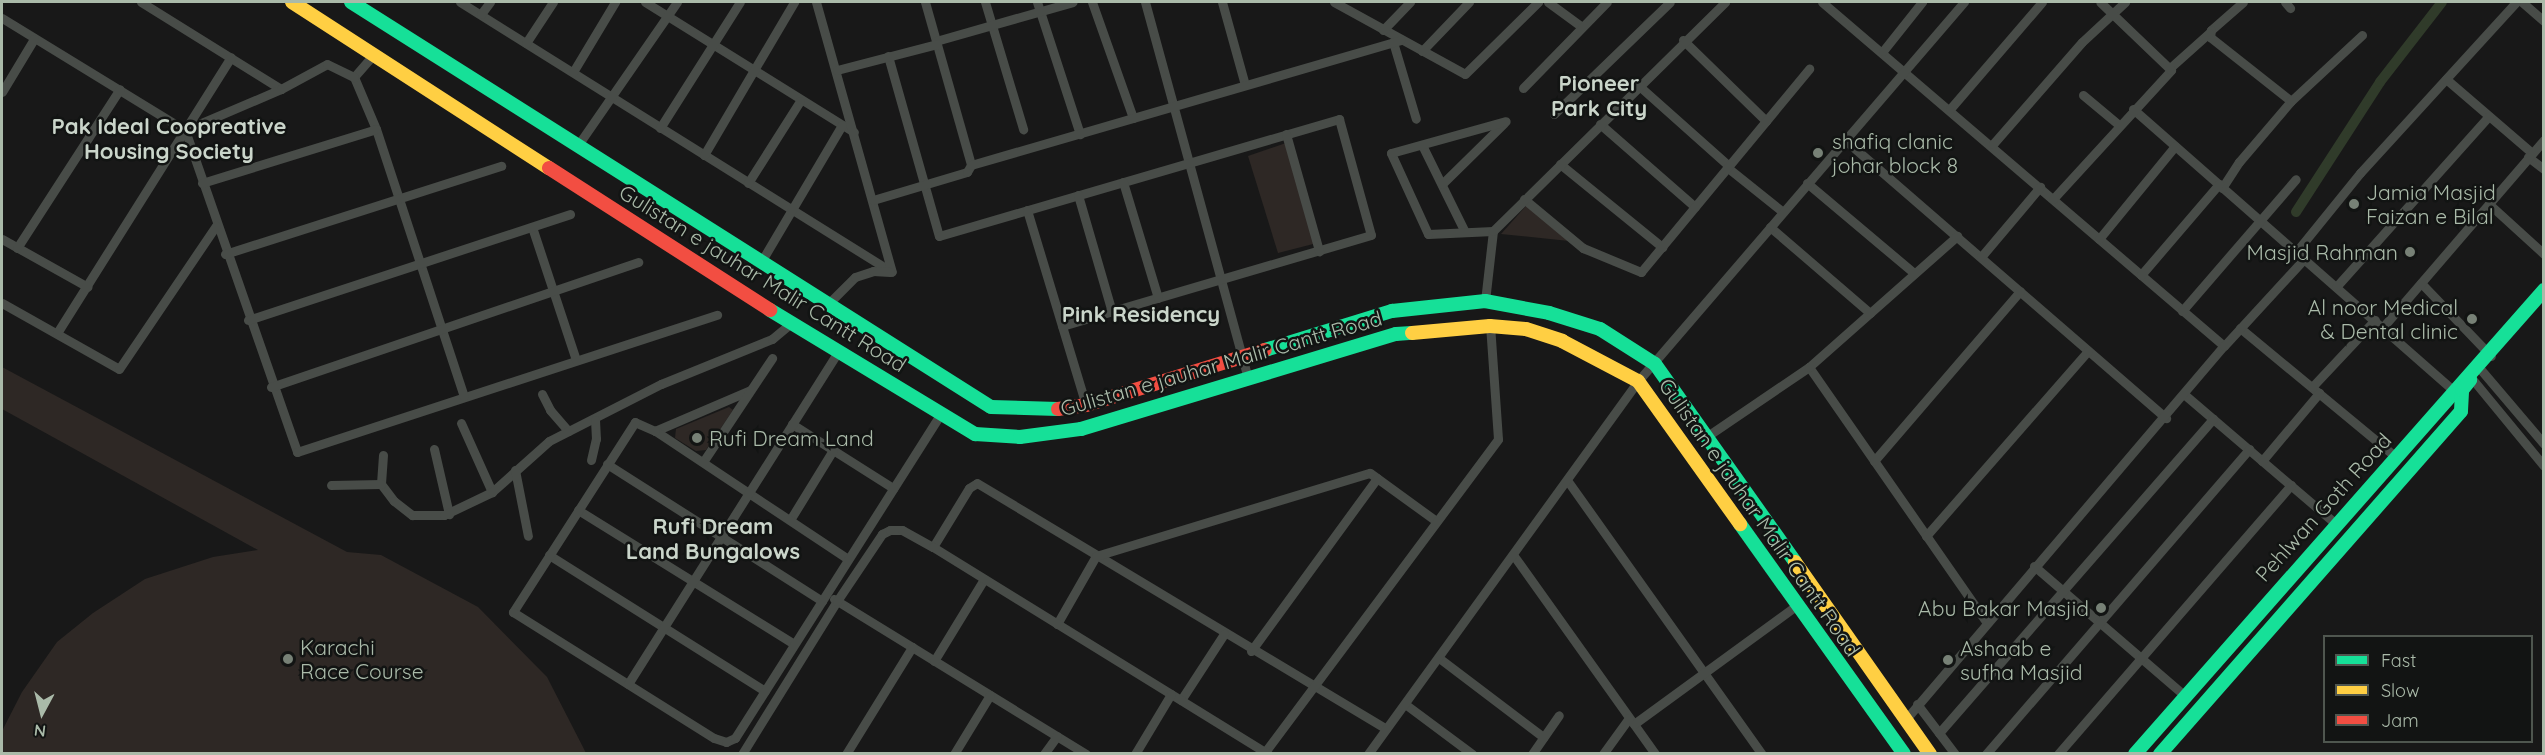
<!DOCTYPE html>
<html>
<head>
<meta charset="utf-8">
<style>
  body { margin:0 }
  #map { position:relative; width:2545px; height:755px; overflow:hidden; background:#181818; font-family:Quicksand,sans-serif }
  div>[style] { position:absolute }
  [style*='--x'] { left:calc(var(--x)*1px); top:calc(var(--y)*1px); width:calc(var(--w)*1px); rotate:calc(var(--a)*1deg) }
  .green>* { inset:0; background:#2e2825 }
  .canal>* { height:10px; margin:-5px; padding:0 5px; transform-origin:5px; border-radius:5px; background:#303b2a }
  .street>* { height:9px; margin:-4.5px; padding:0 4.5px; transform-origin:4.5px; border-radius:4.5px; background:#484c48 }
  .fast>* { height:14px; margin:-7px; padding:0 7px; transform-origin:7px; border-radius:7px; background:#16e098 }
  .slow>* { height:14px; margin:-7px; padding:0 7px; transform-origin:7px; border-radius:7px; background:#ffcf43 }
  .jam>* { height:14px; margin:-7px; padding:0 7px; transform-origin:7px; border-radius:7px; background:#f24e42 }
  .dots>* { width:16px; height:16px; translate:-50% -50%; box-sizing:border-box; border:3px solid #121413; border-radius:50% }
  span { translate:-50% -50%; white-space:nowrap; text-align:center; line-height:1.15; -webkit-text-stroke:5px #121413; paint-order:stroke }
  .poi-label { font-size:21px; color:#aabaa9 }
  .left { translate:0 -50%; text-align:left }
  .right { translate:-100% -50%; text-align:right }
  .street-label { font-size:21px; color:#aabaa9 }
  .neighbourhood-label { font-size:22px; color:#cad5ca; font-weight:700 }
  .frame { position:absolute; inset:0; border:3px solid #aabaa9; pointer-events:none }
  .legend { position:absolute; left:2323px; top:635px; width:210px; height:108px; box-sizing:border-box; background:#121413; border:2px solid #4f564f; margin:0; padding:8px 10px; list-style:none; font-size:18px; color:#aabaa9 }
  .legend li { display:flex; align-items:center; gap:12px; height:30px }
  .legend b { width:30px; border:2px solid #4f564f }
  .north { position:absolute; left:12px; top:683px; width:60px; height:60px; -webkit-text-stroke:4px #121413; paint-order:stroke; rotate:187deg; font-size:16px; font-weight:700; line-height:24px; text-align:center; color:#aabaa9 }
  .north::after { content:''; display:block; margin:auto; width:21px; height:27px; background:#aabaa9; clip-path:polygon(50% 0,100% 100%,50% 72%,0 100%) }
</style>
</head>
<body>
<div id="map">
  <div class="green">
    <i style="clip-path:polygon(1289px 142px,1321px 242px,1278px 253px,1248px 156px)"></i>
    <i style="clip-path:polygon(1527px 205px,1569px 241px,1501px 234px)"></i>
    <i style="clip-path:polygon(2px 367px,347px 552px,381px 555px,478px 607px,547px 677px,586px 753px,2px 753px,2px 731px,22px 692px,57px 642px,93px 613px,145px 579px,213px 557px,258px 550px,2px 409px)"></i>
    <i style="clip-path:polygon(729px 407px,733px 410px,706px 450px,696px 451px,675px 438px,676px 429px)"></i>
  </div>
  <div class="canal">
    <i style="--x:2296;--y:212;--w:155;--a:-57.1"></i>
    <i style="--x:2380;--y:82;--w:101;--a:-52.2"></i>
  </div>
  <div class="street">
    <i style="--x:141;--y:2;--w:165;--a:31.9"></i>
    <i style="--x:460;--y:2;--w:509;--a:32.01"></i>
    <i style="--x:645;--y:2;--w:246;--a:31.9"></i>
    <i style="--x:816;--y:2;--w:280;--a:74.3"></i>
    <i style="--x:925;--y:2;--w:169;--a:74.2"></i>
    <i style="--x:985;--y:2;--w:133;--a:73.3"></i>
    <i style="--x:1037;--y:2;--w:139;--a:72"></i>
    <i style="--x:1092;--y:2;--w:123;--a:70.5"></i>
    <i style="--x:1145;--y:2;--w:391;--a:74.7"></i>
    <i style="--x:1222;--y:2;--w:86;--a:74.5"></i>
    <i style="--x:1334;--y:2;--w:149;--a:28.8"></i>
    <i style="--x:1465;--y:74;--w:103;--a:-44.6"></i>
    <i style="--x:1548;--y:2;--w:42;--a:36.3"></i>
    <i style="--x:1822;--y:2;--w:529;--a:40.55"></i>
    <i style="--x:2243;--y:2;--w:43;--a:138.8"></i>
    <i style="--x:2211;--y:30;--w:7;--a:98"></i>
    <i style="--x:2210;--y:37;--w:103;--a:38.3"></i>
    <i style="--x:2285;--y:2;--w:8;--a:50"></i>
    <i style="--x:2522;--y:2;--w:29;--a:41"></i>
    <i style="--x:481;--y:14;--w:15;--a:-53"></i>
    <i style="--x:2;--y:18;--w:215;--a:31.5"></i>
    <i style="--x:185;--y:130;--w:341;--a:70.8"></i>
    <i style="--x:297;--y:452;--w:442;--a:-18.1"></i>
    <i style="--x:1383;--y:30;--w:39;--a:-46"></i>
    <i style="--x:1683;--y:40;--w:116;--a:44.3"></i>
    <i style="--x:936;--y:41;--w:142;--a:-15.9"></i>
    <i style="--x:1393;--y:42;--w:80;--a:73.4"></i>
    <i style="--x:526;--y:43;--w:49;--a:-56.6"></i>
    <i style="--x:1422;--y:51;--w:68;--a:-46.2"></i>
    <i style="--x:1883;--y:51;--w:63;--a:-51.5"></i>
    <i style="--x:374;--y:54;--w:30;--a:131"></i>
    <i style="--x:354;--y:77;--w:56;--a:67.1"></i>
    <i style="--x:376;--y:129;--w:281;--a:71.8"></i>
    <i style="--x:888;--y:56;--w:187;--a:74.2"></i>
    <i style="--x:939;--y:236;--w:417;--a:-16.3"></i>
    <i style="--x:1339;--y:119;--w:120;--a:74.6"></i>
    <i style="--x:1371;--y:235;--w:322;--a:163.6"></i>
    <i style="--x:2171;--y:67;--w:51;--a:-41.8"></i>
    <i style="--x:837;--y:70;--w:103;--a:-14.6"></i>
    <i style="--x:573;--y:72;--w:82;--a:-59"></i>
    <i style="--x:2446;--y:79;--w:113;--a:40.7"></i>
    <i style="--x:1638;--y:85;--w:122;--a:41.7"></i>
    <i style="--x:1523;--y:88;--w:120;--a:-45.7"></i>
    <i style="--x:2;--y:92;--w:62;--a:-58.9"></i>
    <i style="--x:2083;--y:95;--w:47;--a:39.8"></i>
    <i style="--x:1950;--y:109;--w:141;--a:-49.3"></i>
    <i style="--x:2133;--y:109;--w:426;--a:41.3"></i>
    <i style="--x:1554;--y:114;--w:161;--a:-44"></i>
    <i style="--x:1600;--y:124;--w:126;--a:41.1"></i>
    <i style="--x:660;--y:128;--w:149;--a:-57.6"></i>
    <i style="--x:185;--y:130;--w:86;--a:-57.8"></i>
    <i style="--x:1286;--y:134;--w:122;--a:74.2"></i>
    <i style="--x:1845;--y:140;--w:425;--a:40.9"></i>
    <i style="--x:1993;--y:144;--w:135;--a:-48.9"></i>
    <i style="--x:2082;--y:42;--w:59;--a:-42.9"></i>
    <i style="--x:578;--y:145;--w:174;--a:-55.3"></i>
    <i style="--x:1422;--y:145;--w:97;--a:63.7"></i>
    <i style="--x:704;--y:155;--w:178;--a:-59.5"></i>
    <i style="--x:2528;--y:157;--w:20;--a:37"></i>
    <i style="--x:1560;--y:164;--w:132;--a:39.1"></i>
    <i style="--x:1728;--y:168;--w:70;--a:38.7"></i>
    <i style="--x:1123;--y:182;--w:121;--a:73.2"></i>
    <i style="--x:202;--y:183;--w:182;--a:-17.2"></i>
    <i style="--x:748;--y:183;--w:97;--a:-57.6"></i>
    <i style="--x:1807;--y:183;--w:140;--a:40.1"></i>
    <i style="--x:1442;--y:184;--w:87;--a:-44.5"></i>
    <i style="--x:2222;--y:188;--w:31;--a:-57"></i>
    <i style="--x:2239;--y:162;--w:80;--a:-49.6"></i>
    <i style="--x:2291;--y:101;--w:97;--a:-42.9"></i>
    <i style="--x:1078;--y:195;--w:122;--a:73.8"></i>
    <i style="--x:1524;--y:199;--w:77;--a:39.7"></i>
    <i style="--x:1583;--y:248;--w:63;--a:22.5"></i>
    <i style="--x:1641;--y:272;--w:264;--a:-50.4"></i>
    <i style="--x:2053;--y:199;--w:175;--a:-47.5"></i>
    <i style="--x:2171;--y:70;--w:98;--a:-136.2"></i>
    <i style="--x:873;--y:200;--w:98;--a:-16.6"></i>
    <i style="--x:967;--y:172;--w:8;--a:-60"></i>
    <i style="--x:971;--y:165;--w:447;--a:-16.2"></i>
    <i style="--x:2489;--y:204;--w:74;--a:42.3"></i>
    <i style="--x:1027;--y:210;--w:204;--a:73.2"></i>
    <i style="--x:532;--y:227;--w:140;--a:71.7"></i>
    <i style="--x:1770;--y:227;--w:132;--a:40.7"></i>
    <i style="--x:1493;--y:231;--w:65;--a:177.4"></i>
    <i style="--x:1428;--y:234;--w:89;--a:-114.6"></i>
    <i style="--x:1391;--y:153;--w:119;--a:-15.5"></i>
    <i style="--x:2;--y:239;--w:98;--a:29.2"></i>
    <i style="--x:2099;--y:239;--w:120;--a:-50.7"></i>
    <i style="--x:17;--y:248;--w:189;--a:-57.1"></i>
    <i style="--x:2296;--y:252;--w:102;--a:-51"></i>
    <i style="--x:2360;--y:173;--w:231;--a:-47.6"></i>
    <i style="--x:225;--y:254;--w:290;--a:-17.7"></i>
    <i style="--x:1981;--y:257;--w:92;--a:-49.9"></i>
    <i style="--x:761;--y:262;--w:159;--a:-59.4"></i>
    <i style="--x:2141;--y:275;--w:120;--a:-49.4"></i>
    <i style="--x:2421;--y:283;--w:101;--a:46.2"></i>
    <i style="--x:2336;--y:287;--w:229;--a:-48.2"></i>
    <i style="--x:1485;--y:301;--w:70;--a:-83.5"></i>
    <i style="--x:1493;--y:231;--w:326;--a:-44.6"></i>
    <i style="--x:2;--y:303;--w:134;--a:29.4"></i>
    <i style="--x:119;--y:369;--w:173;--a:-55.9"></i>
    <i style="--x:828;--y:304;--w:38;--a:-45"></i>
    <i style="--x:855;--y:277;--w:19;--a:-18"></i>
    <i style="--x:873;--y:271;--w:17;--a:3"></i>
    <i style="--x:2182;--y:311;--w:174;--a:-49.2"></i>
    <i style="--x:248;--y:320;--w:339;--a:-18.2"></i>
    <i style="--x:2383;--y:327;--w:247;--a:-49.3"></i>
    <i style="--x:2240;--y:328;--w:202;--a:39.6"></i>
    <i style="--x:57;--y:333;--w:240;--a:-57.8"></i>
    <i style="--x:185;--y:130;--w:104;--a:-23.1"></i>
    <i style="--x:281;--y:89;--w:52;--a:-28.5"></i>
    <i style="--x:327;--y:64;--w:30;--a:26"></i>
    <i style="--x:2476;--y:364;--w:105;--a:49.6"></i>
    <i style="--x:1809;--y:367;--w:310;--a:55.2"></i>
    <i style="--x:2469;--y:375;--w:118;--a:50.5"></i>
    <i style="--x:271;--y:387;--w:388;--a:-18.8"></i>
    <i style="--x:2312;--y:387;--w:92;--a:-46.8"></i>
    <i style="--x:542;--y:394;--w:18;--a:63"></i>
    <i style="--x:550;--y:410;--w:28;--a:49"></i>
    <i style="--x:2185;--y:395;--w:199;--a:40.5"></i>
    <i style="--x:461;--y:423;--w:76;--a:65.8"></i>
    <i style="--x:792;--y:424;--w:120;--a:32.4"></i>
    <i style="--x:655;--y:431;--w:103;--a:-23.3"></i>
    <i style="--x:1706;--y:437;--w:125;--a:-34.2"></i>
    <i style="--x:1809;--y:367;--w:198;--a:-41.5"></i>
    <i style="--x:434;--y:449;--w:67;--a:77"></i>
    <i style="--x:383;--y:455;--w:29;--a:94"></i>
    <i style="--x:381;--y:484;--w:21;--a:53"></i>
    <i style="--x:394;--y:501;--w:23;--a:38"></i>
    <i style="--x:412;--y:515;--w:32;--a:0"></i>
    <i style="--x:444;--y:515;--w:53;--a:-25.6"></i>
    <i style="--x:492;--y:492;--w:76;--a:-41.8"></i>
    <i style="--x:549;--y:441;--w:126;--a:-27"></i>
    <i style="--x:661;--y:384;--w:120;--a:-22.1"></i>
    <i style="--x:772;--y:339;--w:25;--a:-40"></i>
    <i style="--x:591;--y:460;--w:22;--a:-77"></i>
    <i style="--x:596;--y:439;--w:19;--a:-93"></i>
    <i style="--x:1874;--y:461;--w:224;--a:-49.3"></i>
    <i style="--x:2262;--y:461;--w:89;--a:-50"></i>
    <i style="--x:703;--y:462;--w:125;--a:-56.4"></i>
    <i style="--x:607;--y:464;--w:255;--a:32.5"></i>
    <i style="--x:515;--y:470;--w:67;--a:78.9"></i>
    <i style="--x:1567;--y:480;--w:336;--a:54.6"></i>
    <i style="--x:331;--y:485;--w:50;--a:-1.1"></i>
    <i style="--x:578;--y:510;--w:254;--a:31.8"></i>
    <i style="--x:790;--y:520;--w:82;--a:-58.4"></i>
    <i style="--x:1926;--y:536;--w:246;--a:-48.8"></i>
    <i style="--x:933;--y:547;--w:69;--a:-58.6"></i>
    <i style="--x:969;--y:488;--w:9;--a:-32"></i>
    <i style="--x:977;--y:483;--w:477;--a:31"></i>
    <i style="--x:549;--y:555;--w:255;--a:32.2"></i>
    <i style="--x:1514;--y:556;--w:243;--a:54.5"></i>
    <i style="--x:848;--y:559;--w:232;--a:-146.4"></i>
    <i style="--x:655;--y:431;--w:22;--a:-156"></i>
    <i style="--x:635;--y:422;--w:226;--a:122.7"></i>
    <i style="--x:513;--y:612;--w:237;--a:32.1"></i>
    <i style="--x:714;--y:738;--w:13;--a:18"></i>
    <i style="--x:726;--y:742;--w:10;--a:-24"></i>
    <i style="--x:735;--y:738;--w:384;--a:-57.6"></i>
    <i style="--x:2034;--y:566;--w:198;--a:40.7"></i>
    <i style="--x:834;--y:599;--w:296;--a:31.6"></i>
    <i style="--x:1057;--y:624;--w:78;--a:-60.2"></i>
    <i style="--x:1096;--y:556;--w:286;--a:-16.9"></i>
    <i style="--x:1370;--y:473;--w:82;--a:36"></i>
    <i style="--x:1251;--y:651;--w:214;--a:-53.9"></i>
    <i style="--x:1439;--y:658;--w:131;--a:37.2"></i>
    <i style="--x:934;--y:661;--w:96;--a:-58.6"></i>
    <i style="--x:628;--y:684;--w:395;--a:-57.7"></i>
    <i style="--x:1181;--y:700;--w:79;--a:-56.9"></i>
    <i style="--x:1405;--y:704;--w:84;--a:36.7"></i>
    <i style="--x:1917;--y:704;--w:63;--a:52.8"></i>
    <i style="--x:1906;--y:719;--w:490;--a:-49.6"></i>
    <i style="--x:2224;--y:346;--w:118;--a:-47.4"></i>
    <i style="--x:1634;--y:724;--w:200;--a:-36.1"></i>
    <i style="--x:1939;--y:733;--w:417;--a:-48.9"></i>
    <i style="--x:1265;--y:752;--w:390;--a:-53.3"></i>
    <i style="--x:1498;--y:439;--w:113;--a:-94"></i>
    <i style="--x:742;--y:754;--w:180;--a:-58.2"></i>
    <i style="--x:837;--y:601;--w:81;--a:-56.1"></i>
    <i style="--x:882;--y:534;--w:9;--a:-27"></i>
    <i style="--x:890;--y:530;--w:12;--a:0"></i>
    <i style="--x:902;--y:530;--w:35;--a:29"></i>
    <i style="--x:933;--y:547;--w:394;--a:31.7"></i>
    <i style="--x:846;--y:754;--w:126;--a:-58.3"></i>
    <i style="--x:954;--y:754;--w:69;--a:-58.6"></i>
    <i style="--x:1044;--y:754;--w:22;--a:-54"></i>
    <i style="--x:1135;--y:754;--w:70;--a:-59"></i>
    <i style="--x:1368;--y:754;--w:460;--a:-54.1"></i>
    <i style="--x:1638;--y:381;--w:500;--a:-49.3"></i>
    <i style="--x:1532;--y:754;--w:47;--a:-55.3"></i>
    <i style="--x:1603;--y:754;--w:44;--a:-54.2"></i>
    <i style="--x:1986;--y:754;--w:403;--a:-49.2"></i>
    <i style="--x:2058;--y:754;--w:356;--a:-49.1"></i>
  </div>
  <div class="fast">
    <i style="--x:351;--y:2;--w:757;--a:32.33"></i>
    <i style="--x:991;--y:407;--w:67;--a:1.7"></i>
    <i style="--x:770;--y:310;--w:240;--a:31.2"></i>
    <i style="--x:975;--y:434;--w:45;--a:3.8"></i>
    <i style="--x:1020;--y:437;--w:62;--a:-7.5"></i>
    <i style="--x:1081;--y:429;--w:329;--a:-16.8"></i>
    <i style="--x:1396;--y:334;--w:16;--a:-4"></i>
    <i style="--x:1265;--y:350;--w:133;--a:-17.1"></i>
    <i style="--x:1392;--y:311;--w:94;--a:-6.1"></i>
    <i style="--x:1485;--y:301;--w:65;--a:10.6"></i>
    <i style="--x:1549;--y:313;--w:53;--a:17.4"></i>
    <i style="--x:1600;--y:329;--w:65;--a:32.5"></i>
    <i style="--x:1655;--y:364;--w:242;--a:54.7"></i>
    <i style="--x:1740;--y:524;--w:282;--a:54.5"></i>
    <i style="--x:2135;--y:754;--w:619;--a:-48.6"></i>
    <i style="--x:2160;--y:754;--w:456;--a:-48.7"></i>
    <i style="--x:2461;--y:411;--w:21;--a:-87"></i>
    <i style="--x:2462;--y:390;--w:13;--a:-51"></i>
  </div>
  <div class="slow">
    <i style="--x:292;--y:2;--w:306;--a:32.9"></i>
    <i style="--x:1412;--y:333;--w:78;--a:-5.1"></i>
    <i style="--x:1490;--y:326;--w:36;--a:5"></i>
    <i style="--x:1526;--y:329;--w:38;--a:18"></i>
    <i style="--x:1562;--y:341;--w:86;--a:27.8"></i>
    <i style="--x:1638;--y:381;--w:176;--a:54.5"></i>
    <i style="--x:1795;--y:562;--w:235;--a:54.9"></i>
  </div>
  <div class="jam">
    <i style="--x:549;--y:168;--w:263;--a:32.7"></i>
    <i style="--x:1058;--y:409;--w:28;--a:-8"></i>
    <i style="--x:1086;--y:405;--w:187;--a:-17.1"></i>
  </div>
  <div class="dots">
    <i style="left:1818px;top:153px;background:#778176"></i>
    <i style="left:2354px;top:204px;background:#778176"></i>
    <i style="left:2410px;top:252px;background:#778176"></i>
    <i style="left:2472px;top:319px;background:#778176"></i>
    <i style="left:697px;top:438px;background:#778176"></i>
    <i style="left:2101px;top:608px;background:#778176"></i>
    <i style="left:288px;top:659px;background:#778176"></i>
    <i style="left:1948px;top:660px;background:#778176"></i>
  </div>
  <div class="poi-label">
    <span class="left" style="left:1832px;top:153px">shafiq clanic<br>johar block 8</span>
    <span class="left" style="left:2366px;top:204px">Jamia Masjid<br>Faizan e Bilal</span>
    <span class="right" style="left:2398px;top:252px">Masjid Rahman</span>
    <span class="right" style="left:2458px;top:319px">Al noor Medical<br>&amp; Dental clinic</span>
    <span class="left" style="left:709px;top:438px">Rufi Dream Land</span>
    <span class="right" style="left:2089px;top:608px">Abu Bakar Masjid</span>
    <span class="left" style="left:300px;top:659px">Karachi<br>Race Course</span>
    <span class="left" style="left:1960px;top:660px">Ashaab e<br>sufha Masjid</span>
  </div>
  <div class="street-label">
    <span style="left:763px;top:278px;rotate:32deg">Gulistan e jauhar Malir Cantt Road</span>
    <span style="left:1221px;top:363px;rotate:-16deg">Gulistan e jauhar Malir Cantt Road</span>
    <span style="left:2323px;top:507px;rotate:-48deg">Pehlwan Goth Road</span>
    <span style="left:1760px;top:517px;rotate:55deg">Gulistan e jauhar Malir Cantt Road</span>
  </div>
  <div class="neighbourhood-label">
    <span style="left:1599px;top:96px">Pioneer<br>Park City</span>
    <span style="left:169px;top:139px">Pak Ideal Coopreative<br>Housing Society</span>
    <span style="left:1141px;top:315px">Pink Residency</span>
    <span style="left:713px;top:539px">Rufi Dream<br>Land Bungalows</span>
  </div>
  <div class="frame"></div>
  <ul class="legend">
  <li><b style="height:8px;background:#16e098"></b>Fast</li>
  <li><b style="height:8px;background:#ffcf43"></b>Slow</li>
  <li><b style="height:8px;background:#f24e42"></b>Jam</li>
  </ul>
  <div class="north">N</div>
</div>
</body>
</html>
